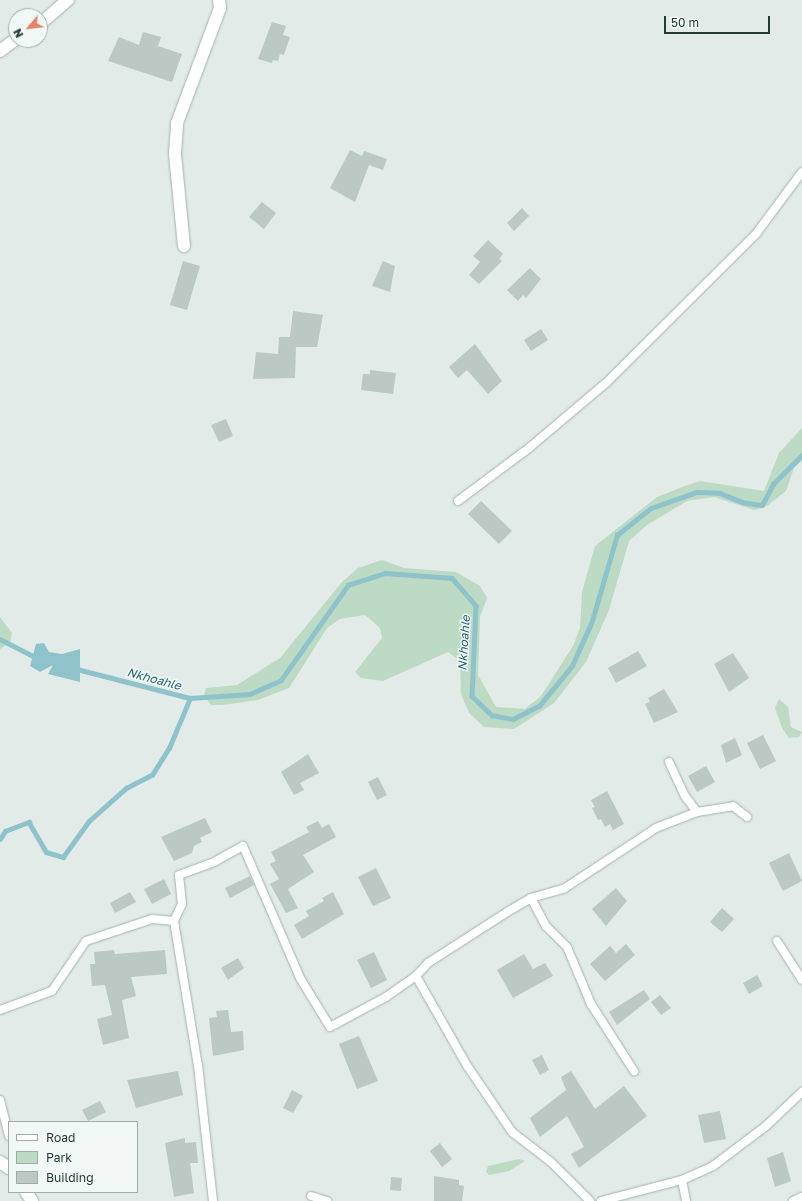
<!DOCTYPE html>
<html>
<head>
<meta charset="utf-8">
<style>
  body { margin:0 }
  #map { position:relative; width:802px; height:1201px; overflow:hidden; background:#e2ebe7; font-family:"Golos Text",sans-serif }
  div>[style] { position:absolute }
  [style*='--x'] { left:calc(var(--x)*1px); top:calc(var(--y)*1px); width:calc(var(--w)*1px); rotate:calc(var(--a)*1deg) }
  .green>* { inset:0; background:#bddac4 }
  .water>* { inset:0; background:#8fc3cb }
  .stream>* { height:4.5px; margin:-2.25px; padding:0 2.25px; transform-origin:2.25px; border-radius:2.25px; background:#8fc3cb }
  .building>* { inset:0; background:#bbc8c3 }
  .roads { filter:drop-shadow(0 0 1px #a5b2ae) drop-shadow(0 0 1px #a5b2ae) }
  .service>* { height:8px; margin:-4px; padding:0 4px; transform-origin:4px; border-radius:4px; background:#fff }
  .minor>* { height:12px; margin:-6px; padding:0 6px; transform-origin:6px; border-radius:6px; background:#fff }
  .tertiary>* { height:12px; margin:-6px; padding:0 6px; transform-origin:6px; border-radius:6px; background:#fff }
  span { translate:-50% -50%; white-space:nowrap; text-align:center; line-height:1.15; -webkit-text-stroke:3px #f2f8f5; paint-order:stroke }
  .water-label { font-size:12px; color:#236571; font-style:italic }
  .legend { position:absolute; left:8px; top:1121px; width:130px; height:72px; box-sizing:border-box; background:#f2f8f5; border:1px solid #a0aca8; margin:0; padding:5px 7px; list-style:none; font-size:12px; color:#243a34 }
  .legend li { display:flex; align-items:center; gap:8px; height:20px }
  .legend b { width:20px; border:1px solid #a0aca8 }
  .north { position:absolute; left:8px; top:8px; width:40px; height:40px; box-sizing:border-box; background:#f2f8f5; border:1px solid #a0aca8; border-radius:50%; rotate:242deg; font-size:11px; font-weight:700; line-height:16px; text-align:center; color:#243a34 }
  .north::after { content:''; display:block; margin:auto; width:14px; height:18px; background:#e58366; clip-path:polygon(50% 0,100% 100%,50% 72%,0 100%) }
  .scale { position:absolute; left:664px; top:16px; width:106px; height:18px; box-sizing:border-box; border:2px solid #243a34; border-top:0; padding-left:5px; font-size:12px; line-height:14px; white-space:nowrap; color:#243a34; -webkit-text-stroke:3px #f2f8f5; paint-order:stroke }
</style>
</head>
<body>
<div id="map">
  <div class="green">
    <i style="clip-path:polygon(802px 428px,802px 461px,794px 468px,786px 491px,767px 506px,754px 510px,714px 497px,687px 501px,647px 525px,629px 541px,609px 610px,586px 662px,554px 703px,514px 729px,484px 727px,469px 713px,461px 694px,460px 661px,448px 652px,383px 681px,361px 678px,355px 672px,382px 638px,380px 628px,365px 615px,340px 619px,327px 628px,289px 688px,258px 700px,222px 705px,211px 705px,204px 696px,206px 688px,237px 685px,280px 658px,342px 582px,358px 568px,382px 560px,404px 568px,456px 572px,480px 586px,487px 598px,480px 617px,478px 675px,496px 707px,525px 709px,541px 696px,573px 646px,580px 628px,582px 592px,595px 546px,657px 497px,685px 486px,700px 481px,764px 491px,779px 453px)"></i>
    <i style="clip-path:polygon(0 617px,12px 633px,10px 643px,0 649px)"></i>
    <i style="clip-path:polygon(779px 699px,788px 707px,791px 727px,802px 732px,799px 737px,789px 738px,782px 728px,775px 708px)"></i>
    <i style="clip-path:polygon(519px 1159px,525px 1161px,509px 1171px,489px 1175px,486px 1172px,488px 1166px)"></i>
  </div>
  <div class="water">
    <i style="clip-path:polygon(44px 643px,49px 652px,62px 654px,80px 649px,80px 682px,48px 674px,53px 665px,40px 672px,30px 666px,36px 644px)"></i>
  </div>
  <div class="stream">
    <i style="--x:0;--y:639;--w:44;--a:27.1"></i>
    <i style="--x:77;--y:669;--w:117;--a:14.4"></i>
    <i style="--x:190;--y:698;--w:60;--a:-3.8"></i>
    <i style="--x:250;--y:694;--w:34;--a:-24"></i>
    <i style="--x:281;--y:680;--w:116;--a:-54.8"></i>
    <i style="--x:348;--y:585;--w:39;--a:-18"></i>
    <i style="--x:385;--y:573;--w:67;--a:4.3"></i>
    <i style="--x:452;--y:578;--w:37;--a:49"></i>
    <i style="--x:476;--y:606;--w:90;--a:92.5"></i>
    <i style="--x:472;--y:696;--w:28;--a:44"></i>
    <i style="--x:492;--y:715;--w:21;--a:11"></i>
    <i style="--x:513;--y:719;--w:29;--a:-27"></i>
    <i style="--x:539;--y:706;--w:52;--a:-50.5"></i>
    <i style="--x:572;--y:666;--w:49;--a:-66"></i>
    <i style="--x:592;--y:621;--w:90;--a:-73.8"></i>
    <i style="--x:617;--y:535;--w:43;--a:-38.5"></i>
    <i style="--x:651;--y:508;--w:49;--a:-19.2"></i>
    <i style="--x:697;--y:492;--w:23;--a:2"></i>
    <i style="--x:720;--y:493;--w:24;--a:22"></i>
    <i style="--x:742;--y:502;--w:20;--a:9"></i>
    <i style="--x:762;--y:505;--w:24;--a:-62"></i>
    <i style="--x:773;--y:484;--w:41;--a:-45"></i>
    <i style="--x:0;--y:839;--w:9;--a:-58"></i>
    <i style="--x:5;--y:831;--w:26;--a:-21"></i>
    <i style="--x:29;--y:822;--w:34;--a:60"></i>
    <i style="--x:46;--y:852;--w:18;--a:16"></i>
    <i style="--x:63;--y:857;--w:44;--a:-54.2"></i>
    <i style="--x:89;--y:821;--w:50;--a:-41.7"></i>
    <i style="--x:126;--y:788;--w:29;--a:-27"></i>
    <i style="--x:152;--y:775;--w:32;--a:-58"></i>
    <i style="--x:169;--y:748;--w:54;--a:-67.2"></i>
  </div>
  <div class="building">
    <i style="clip-path:polygon(272px 22px,286px 26px,283px 35px,290px 37px,284px 55px,280px 54px,278px 61px,273px 60px,272px 63px,258px 59px)"></i>
    <i style="clip-path:polygon(143px 32px,161px 37px,158px 46px,182px 54px,172px 82px,108px 61px,119px 37px,139px 45px)"></i>
    <i style="clip-path:polygon(350px 150px,362px 156px,364px 151px,387px 159px,383px 170px,369px 165px,355px 202px,330px 188px)"></i>
    <i style="clip-path:polygon(262px 202px,276px 213px,264px 229px,249px 217px)"></i>
    <i style="clip-path:polygon(522px 208px,529px 216px,514px 231px,507px 223px)"></i>
    <i style="clip-path:polygon(488px 240px,503px 254px,499px 259px,502px 261px,479px 284px,469px 275px,480px 262px,473px 256px)"></i>
    <i style="clip-path:polygon(183px 261px,200px 266px,187px 310px,170px 305px)"></i>
    <i style="clip-path:polygon(383px 261px,395px 266px,390px 292px,372px 286px)"></i>
    <i style="clip-path:polygon(530px 268px,541px 279px,526px 298px,523px 295px,518px 301px,507px 290px)"></i>
    <i style="clip-path:polygon(293px 311px,323px 315px,317px 347px,296px 347px,295px 378px,253px 379px,256px 352px,278px 354px,279px 337px,290px 337px)"></i>
    <i style="clip-path:polygon(541px 329px,548px 340px,531px 351px,524px 340px)"></i>
    <i style="clip-path:polygon(475px 344px,502px 381px,488px 394px,467px 370px,458px 378px,449px 367px)"></i>
    <i style="clip-path:polygon(370px 370px,396px 373px,393px 394px,361px 390px,363px 374px,370px 374px)"></i>
    <i style="clip-path:polygon(226px 419px,233px 436px,219px 442px,211px 425px)"></i>
    <i style="clip-path:polygon(481px 501px,512px 531px,499px 544px,468px 514px)"></i>
    <i style="clip-path:polygon(638px 651px,647px 666px,616px 683px,608px 668px)"></i>
    <i style="clip-path:polygon(733px 653px,749px 678px,729px 692px,714px 664px)"></i>
    <i style="clip-path:polygon(664px 689px,678px 712px,654px 723px,645px 704px,650px 702px,648px 698px)"></i>
    <i style="clip-path:polygon(763px 735px,776px 761px,760px 769px,747px 743px)"></i>
    <i style="clip-path:polygon(735px 738px,742px 755px,726px 763px,721px 745px)"></i>
    <i style="clip-path:polygon(308px 754px,319px 773px,300px 783px,304px 790px,294px 795px,281px 772px)"></i>
    <i style="clip-path:polygon(706px 766px,715px 782px,697px 792px,688px 776px)"></i>
    <i style="clip-path:polygon(378px 777px,387px 795px,377px 800px,368px 782px)"></i>
    <i style="clip-path:polygon(607px 791px,624px 824px,613px 830px,610px 824px,605px 827px,601px 819px,598px 820px,592px 808px,595px 807px,591px 800px)"></i>
    <i style="clip-path:polygon(205px 818px,212px 832px,200px 838px,202px 842px,194px 846px,192px 853px,174px 861px,161px 837px)"></i>
    <i style="clip-path:polygon(318px 821px,322px 828px,329px 824px,336px 837px,303px 855px,314px 872px,288px 889px,298px 908px,286px 913px,270px 884px,279px 879px,270px 864px,276px 861px,271px 852px,309px 832px,306px 827px)"></i>
    <i style="clip-path:polygon(789px 853px,802px 881px,783px 891px,769px 863px)"></i>
    <i style="clip-path:polygon(376px 868px,391px 898px,373px 906px,358px 877px)"></i>
    <i style="clip-path:polygon(250px 876px,254px 885px,230px 898px,225px 888px)"></i>
    <i style="clip-path:polygon(164px 879px,171px 894px,152px 904px,144px 889px)"></i>
    <i style="clip-path:polygon(616px 888px,627px 901px,606px 926px,592px 909px)"></i>
    <i style="clip-path:polygon(130px 892px,136px 902px,115px 913px,110px 903px)"></i>
    <i style="clip-path:polygon(333px 892px,344px 914px,302px 939px,294px 925px,309px 916px,306px 911px,324px 901px,322px 898px)"></i>
    <i style="clip-path:polygon(722px 908px,734px 919px,722px 932px,710px 922px)"></i>
    <i style="clip-path:polygon(626px 944px,635px 955px,605px 981px,590px 964px,610px 946px,616px 953px)"></i>
    <i style="clip-path:polygon(114px 950px,115px 954px,165px 950px,167px 974px,131px 977px,136px 996px,122px 1000px,129px 1038px,103px 1045px,97px 1019px,112px 1015px,105px 985px,92px 986px,90px 964px,95px 964px,94px 952px)"></i>
    <i style="clip-path:polygon(374px 952px,387px 980px,371px 988px,357px 960px)"></i>
    <i style="clip-path:polygon(524px 954px,533px 969px,545px 963px,553px 976px,513px 998px,497px 970px)"></i>
    <i style="clip-path:polygon(238px 958px,244px 968px,228px 980px,221px 968px)"></i>
    <i style="clip-path:polygon(757px 975px,763px 986px,749px 994px,743px 983px)"></i>
    <i style="clip-path:polygon(644px 990px,650px 999px,617px 1025px,609px 1012px)"></i>
    <i style="clip-path:polygon(660px 995px,671px 1008px,661px 1015px,651px 1002px)"></i>
    <i style="clip-path:polygon(228px 1010px,231px 1032px,243px 1031px,244px 1050px,213px 1056px,209px 1018px,217px 1017px,216px 1011px)"></i>
    <i style="clip-path:polygon(359px 1036px,378px 1081px,357px 1089px,339px 1044px)"></i>
    <i style="clip-path:polygon(542px 1055px,549px 1070px,540px 1075px,532px 1060px)"></i>
    <i style="clip-path:polygon(178px 1071px,183px 1095px,136px 1108px,127px 1080px)"></i>
    <i style="clip-path:polygon(571px 1071px,595px 1109px,624px 1086px,647px 1116px,579px 1168px,571px 1154px,584px 1147px,567px 1116px,540px 1137px,530px 1118px,566px 1090px,561px 1077px)"></i>
    <i style="clip-path:polygon(292px 1090px,303px 1096px,293px 1113px,283px 1108px)"></i>
    <i style="clip-path:polygon(100px 1101px,106px 1112px,88px 1121px,82px 1110px)"></i>
    <i style="clip-path:polygon(720px 1111px,726px 1139px,704px 1143px,698px 1115px)"></i>
    <i style="clip-path:polygon(185px 1138px,185px 1143px,196px 1142px,198px 1163px,190px 1163px,194px 1193px,174px 1197px,165px 1143px)"></i>
    <i style="clip-path:polygon(440px 1143px,452px 1159px,442px 1167px,430px 1151px)"></i>
    <i style="clip-path:polygon(783px 1152px,791px 1181px,775px 1187px,767px 1158px)"></i>
    <i style="clip-path:polygon(434px 1176px,459px 1180px,459px 1185px,464px 1186px,462px 1201px,434px 1201px)"></i>
    <i style="clip-path:polygon(391px 1177px,402px 1178px,401px 1191px,390px 1190px)"></i>
  </div>
  <div class="roads">
    <div class="service">
      <i style="--x:458;--y:501;--w:89;--a:-36.7"></i>
      <i style="--x:529;--y:448;--w:102;--a:-40.2"></i>
      <i style="--x:607;--y:382;--w:210;--a:-44.8"></i>
      <i style="--x:756;--y:234;--w:77;--a:-53.4"></i>
      <i style="--x:669;--y:762;--w:38;--a:65"></i>
      <i style="--x:685;--y:796;--w:20;--a:53"></i>
      <i style="--x:531;--y:898;--w:32;--a:62"></i>
      <i style="--x:546;--y:926;--w:30;--a:45"></i>
      <i style="--x:567;--y:947;--w:62;--a:67.2"></i>
      <i style="--x:591;--y:1004;--w:80;--a:57.3"></i>
      <i style="--x:777;--y:941;--w:46;--a:57.3"></i>
      <i style="--x:416;--y:976;--w:105;--a:60.3"></i>
      <i style="--x:468;--y:1067;--w:78;--a:55.9"></i>
      <i style="--x:512;--y:1132;--w:49;--a:37.6"></i>
      <i style="--x:551;--y:1162;--w:55;--a:45"></i>
      <i style="--x:0;--y:1010;--w:55;--a:-20.1"></i>
      <i style="--x:52;--y:991;--w:60;--a:-55.8"></i>
      <i style="--x:86;--y:941;--w:70;--a:-18.4"></i>
      <i style="--x:152;--y:919;--w:22;--a:5"></i>
      <i style="--x:0;--y:1100;--w:37;--a:76"></i>
      <i style="--x:682;--y:1180;--w:21;--a:79"></i>
      <i style="--x:311;--y:1196;--w:17;--a:17"></i>
      <i style="--x:213;--y:1201;--w:136;--a:-96.3"></i>
      <i style="--x:198;--y:1066;--w:147;--a:-99.4"></i>
      <i style="--x:174;--y:921;--w:19;--a:-65"></i>
      <i style="--x:182;--y:904;--w:29;--a:-96"></i>
      <i style="--x:179;--y:875;--w:37;--a:-20"></i>
      <i style="--x:214;--y:862;--w:33;--a:-29"></i>
      <i style="--x:243;--y:846;--w:144;--a:66.6"></i>
      <i style="--x:300;--y:978;--w:57;--a:58.5"></i>
      <i style="--x:330;--y:1027;--w:64;--a:-28.2"></i>
      <i style="--x:386;--y:997;--w:37;--a:-35"></i>
      <i style="--x:416;--y:976;--w:18;--a:-47"></i>
      <i style="--x:428;--y:963;--w:94;--a:-32.8"></i>
      <i style="--x:507;--y:912;--w:28;--a:-30"></i>
      <i style="--x:531;--y:898;--w:35;--a:-16"></i>
      <i style="--x:565;--y:888;--w:109;--a:-33.4"></i>
      <i style="--x:656;--y:828;--w:44;--a:-21.3"></i>
      <i style="--x:697;--y:812;--w:36;--a:-9"></i>
      <i style="--x:733;--y:806;--w:18;--a:38"></i>
      <i style="--x:601;--y:1201;--w:84;--a:-14.5"></i>
      <i style="--x:682;--y:1180;--w:34;--a:-24"></i>
      <i style="--x:713;--y:1166;--w:66;--a:-37"></i>
      <i style="--x:766;--y:1126;--w:50;--a:-43.4"></i>
      <i style="--x:793;--y:1201;--w:10;--a:-24"></i>
    </div>
    <div class="minor">
      <i style="--x:40;--y:24;--w:37;--a:-41"></i>
      <i style="--x:0;--y:51;--w:20;--a:-37"></i>
      <i style="--x:184;--y:246;--w:92;--a:-95.6"></i>
      <i style="--x:175;--y:154;--w:31;--a:-86"></i>
      <i style="--x:177;--y:123;--w:123;--a:-69.5"></i>
      <i style="--x:220;--y:8;--w:8;--a:-97"></i>
    </div>
    <div class="tertiary">
      <i style="--x:0;--y:1162;--w:11;--a:34"></i>
      <i style="--x:26;--y:1192;--w:11;--a:56"></i>
    </div>
  </div>
  <div class="water-label">
    <span style="left:464px;top:643px;rotate:-86deg">Nkhoahle</span>
    <span style="left:154px;top:679px;rotate:15deg">Nkhoahle</span>
  </div>
  <ul class="legend">
  <li><b style="height:5px;background:#fff"></b>Road</li>
  <li><b style="height:11px;background:#bddac4"></b>Park</li>
  <li><b style="height:11px;background:#bbc8c3"></b>Building</li>
  </ul>
  <div class="north">N</div>
  <div class="scale">50 m</div>
</div>
</body>
</html>
